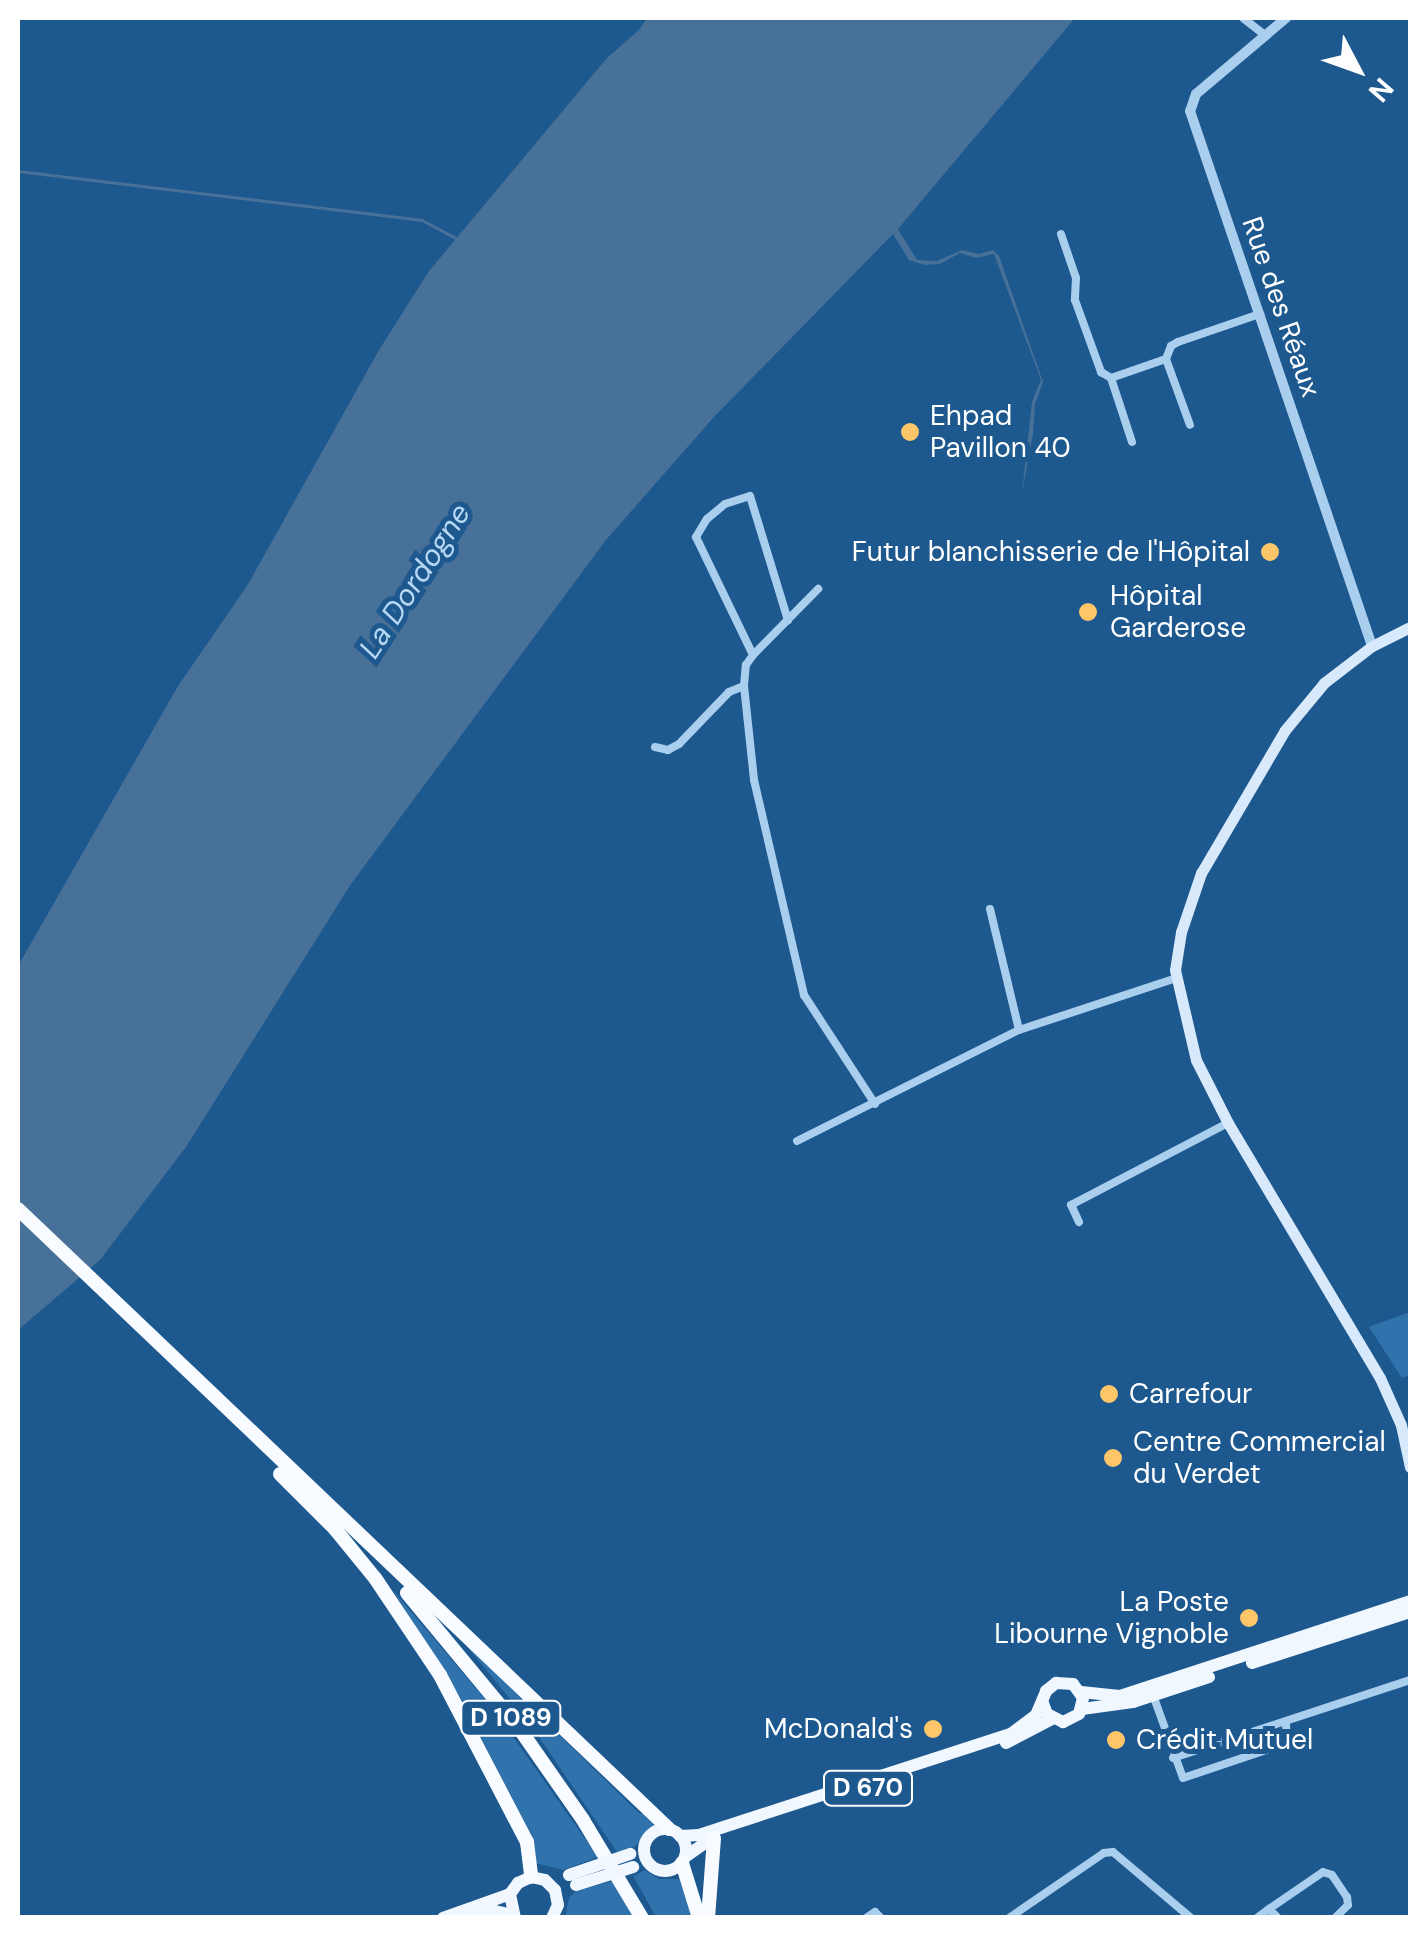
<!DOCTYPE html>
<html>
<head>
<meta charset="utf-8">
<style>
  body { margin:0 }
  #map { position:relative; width:1428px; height:1935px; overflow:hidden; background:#1d588e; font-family:"DM Sans",sans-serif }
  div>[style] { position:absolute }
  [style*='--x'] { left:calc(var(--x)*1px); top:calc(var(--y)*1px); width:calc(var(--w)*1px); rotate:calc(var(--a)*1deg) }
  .green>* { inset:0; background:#3072ac }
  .water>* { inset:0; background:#477198 }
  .stream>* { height:2.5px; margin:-1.25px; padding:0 1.25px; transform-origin:1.25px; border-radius:1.25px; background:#477198 }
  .minor>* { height:8px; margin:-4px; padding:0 4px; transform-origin:4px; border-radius:4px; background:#aaceed }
  .tertiary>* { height:10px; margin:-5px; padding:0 5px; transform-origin:5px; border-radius:5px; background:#aaceed }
  .secondary>* { height:11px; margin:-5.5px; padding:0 5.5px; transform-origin:5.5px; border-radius:5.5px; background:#d7e9fa }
  .primary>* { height:12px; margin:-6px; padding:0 6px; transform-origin:6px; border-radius:6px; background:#f1f7ff }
  .primary>.ring { margin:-6px; padding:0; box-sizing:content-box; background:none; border:12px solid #f1f7ff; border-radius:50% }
  .trunk>* { height:14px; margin:-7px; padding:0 7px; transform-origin:7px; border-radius:7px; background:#f8fbff }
  .primary-bridge>* { height:12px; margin:-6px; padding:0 6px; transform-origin:6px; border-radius:6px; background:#f1f7ff }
  .dots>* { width:28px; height:28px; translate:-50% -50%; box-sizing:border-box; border:5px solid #1d588e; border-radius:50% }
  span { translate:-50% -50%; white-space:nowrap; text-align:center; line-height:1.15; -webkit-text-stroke:10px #1d588e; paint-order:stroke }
  .shield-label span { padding:2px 8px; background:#1d588e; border:2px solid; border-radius:8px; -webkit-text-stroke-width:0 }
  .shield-label { font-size:25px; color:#fff; font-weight:700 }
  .street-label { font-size:28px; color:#fff }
  .poi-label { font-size:28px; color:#fff }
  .left { translate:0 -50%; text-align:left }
  .right { translate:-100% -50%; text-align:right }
  .water-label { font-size:30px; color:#b6d8f4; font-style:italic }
  .frame { position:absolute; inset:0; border:20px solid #fff; pointer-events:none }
  .north { position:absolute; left:1308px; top:20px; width:100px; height:100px; -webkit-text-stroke:8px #1d588e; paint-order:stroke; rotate:131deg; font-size:28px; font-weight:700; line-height:40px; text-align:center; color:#fff }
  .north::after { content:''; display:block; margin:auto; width:35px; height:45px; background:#fff; clip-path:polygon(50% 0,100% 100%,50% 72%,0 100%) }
</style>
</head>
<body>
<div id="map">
  <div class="green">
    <i style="clip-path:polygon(1410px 1312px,1410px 1375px,1402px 1378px,1369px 1327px)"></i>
    <i style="clip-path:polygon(393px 1590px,494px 1710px,598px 1857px,563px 1870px,535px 1863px,532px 1837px,482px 1739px)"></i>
    <i style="clip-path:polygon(460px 1638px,640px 1814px,645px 1812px,658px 1823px,634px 1847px,617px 1852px,528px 1721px)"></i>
    <i style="clip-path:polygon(645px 1870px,659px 1879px,679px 1879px,694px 1917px,656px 1917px,633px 1876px)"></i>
    <i style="clip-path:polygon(613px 1881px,633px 1917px,565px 1918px,569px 1898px,576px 1891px)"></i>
  </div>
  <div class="water">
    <i style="clip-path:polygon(647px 18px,1075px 18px,898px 229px,917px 260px,937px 261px,962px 250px,979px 254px,993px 250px,999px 256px,1043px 382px,1035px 404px,1033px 434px,1022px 493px,1032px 402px,1041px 380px,994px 254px,976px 258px,960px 253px,940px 264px,925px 265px,909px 260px,893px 234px,713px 418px,606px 540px,351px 884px,186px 1147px,100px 1260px,18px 1330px,18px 966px,178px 686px,247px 586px,379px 350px,429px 271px,606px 59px,639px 30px)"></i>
  </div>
  <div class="stream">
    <i style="--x:18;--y:171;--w:407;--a:6.9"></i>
    <i style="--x:422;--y:220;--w:41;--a:27.8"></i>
  </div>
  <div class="minor">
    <i style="--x:1243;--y:18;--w:28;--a:38"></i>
    <i style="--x:1061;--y:234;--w:46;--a:71.2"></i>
    <i style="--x:1076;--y:278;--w:22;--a:93"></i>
    <i style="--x:1075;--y:300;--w:77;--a:70.1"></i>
    <i style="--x:1101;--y:372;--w:12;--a:31"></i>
    <i style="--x:1166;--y:359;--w:70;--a:70"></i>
    <i style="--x:1132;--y:442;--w:67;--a:-108.2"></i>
    <i style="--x:1111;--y:378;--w:58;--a:-19.1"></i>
    <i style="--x:1166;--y:359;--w:14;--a:-69"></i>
    <i style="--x:1171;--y:346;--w:8;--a:-30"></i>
    <i style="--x:1178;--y:342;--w:87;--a:-18.9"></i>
    <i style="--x:753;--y:655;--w:131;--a:-115.8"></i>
    <i style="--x:696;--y:537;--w:21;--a:-59"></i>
    <i style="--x:707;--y:519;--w:23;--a:-40"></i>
    <i style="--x:725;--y:504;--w:26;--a:-18"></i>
    <i style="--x:750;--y:496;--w:130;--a:73"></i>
    <i style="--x:744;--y:686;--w:21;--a:-85"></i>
    <i style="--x:746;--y:665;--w:12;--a:-55"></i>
    <i style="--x:753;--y:655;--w:93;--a:-45.4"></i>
    <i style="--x:655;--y:747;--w:13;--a:13"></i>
    <i style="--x:668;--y:750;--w:13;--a:-29"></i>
    <i style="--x:679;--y:744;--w:72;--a:-46.1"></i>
    <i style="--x:729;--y:692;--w:16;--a:-22"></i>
    <i style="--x:744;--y:686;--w:95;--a:83.9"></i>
    <i style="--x:754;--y:780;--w:221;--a:76.9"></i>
    <i style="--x:804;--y:995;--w:130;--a:56.9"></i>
    <i style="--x:990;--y:909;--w:124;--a:76.5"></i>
    <i style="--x:797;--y:1141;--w:248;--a:-26.6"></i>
    <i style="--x:1019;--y:1030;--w:165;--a:-18.3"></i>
    <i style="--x:1079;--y:1222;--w:19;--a:-115"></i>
    <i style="--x:1071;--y:1205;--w:177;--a:-27.6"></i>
    <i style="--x:1153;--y:1695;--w:88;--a:70.1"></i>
    <i style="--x:1183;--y:1778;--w:110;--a:-18.6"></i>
    <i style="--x:1287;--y:1743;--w:21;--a:-93"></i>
    <i style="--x:1173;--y:1758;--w:250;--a:-18.2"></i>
    <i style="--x:1269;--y:1909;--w:65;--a:-34.4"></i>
    <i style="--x:1323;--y:1872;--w:9;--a:18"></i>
    <i style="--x:1332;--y:1875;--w:27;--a:56"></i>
    <i style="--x:1347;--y:1897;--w:8;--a:83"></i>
    <i style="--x:1348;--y:1905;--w:18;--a:135"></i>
    <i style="--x:866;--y:1918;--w:11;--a:-34"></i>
    <i style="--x:875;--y:1912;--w:8;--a:45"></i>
    <i style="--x:1009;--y:1918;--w:115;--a:-34.4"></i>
    <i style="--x:1104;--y:1853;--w:9;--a:-6"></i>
    <i style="--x:1113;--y:1852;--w:102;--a:40.2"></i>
    <i style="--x:1257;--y:1918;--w:15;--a:-37"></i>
    <i style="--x:1269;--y:1909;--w:13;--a:45"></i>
  </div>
  <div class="tertiary">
    <i style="--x:1286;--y:18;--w:118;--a:139.8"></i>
    <i style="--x:1196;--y:94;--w:18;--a:109"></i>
    <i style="--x:1190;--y:111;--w:565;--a:71.21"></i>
  </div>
  <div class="secondary">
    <i style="--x:1410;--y:627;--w:42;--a:153.4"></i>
    <i style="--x:1372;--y:646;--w:61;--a:142.4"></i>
    <i style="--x:1324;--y:683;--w:61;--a:129.7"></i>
    <i style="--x:1285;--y:730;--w:166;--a:120.4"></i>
    <i style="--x:1201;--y:873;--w:62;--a:108.7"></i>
    <i style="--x:1181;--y:932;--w:38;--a:99"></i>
    <i style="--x:1175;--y:970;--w:92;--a:76.9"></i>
    <i style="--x:1196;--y:1060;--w:71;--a:63.1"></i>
    <i style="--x:1228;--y:1123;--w:297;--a:59.2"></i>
    <i style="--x:1380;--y:1378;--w:51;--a:65.9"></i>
    <i style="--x:1401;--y:1425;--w:43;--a:77.9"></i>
  </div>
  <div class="primary">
    <i style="--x:1252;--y:1663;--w:166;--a:-17.9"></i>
    <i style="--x:1081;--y:1692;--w:39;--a:6"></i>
    <i style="--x:1120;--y:1696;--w:305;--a:-18.1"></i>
    <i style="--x:1082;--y:1709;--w:51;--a:-7.8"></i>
    <i style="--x:1133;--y:1702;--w:80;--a:-18.2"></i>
    <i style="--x:1006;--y:1743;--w:52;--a:-27.6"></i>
    <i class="ring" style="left:644px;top:1829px;width:30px;height:30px"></i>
    <i style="--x:680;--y:1836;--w:19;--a:-3"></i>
    <i style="--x:699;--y:1835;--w:329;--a:-18"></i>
    <i style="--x:1012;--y:1733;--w:30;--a:-37"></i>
    <i style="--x:1036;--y:1715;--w:26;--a:-67"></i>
    <i style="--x:1046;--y:1691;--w:13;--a:-39"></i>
    <i style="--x:1056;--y:1683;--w:17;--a:3"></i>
    <i style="--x:1073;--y:1684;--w:17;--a:54"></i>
    <i style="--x:1083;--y:1698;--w:16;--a:104"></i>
    <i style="--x:1079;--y:1714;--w:18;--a:153"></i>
    <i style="--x:1063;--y:1722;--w:18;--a:-153"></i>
    <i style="--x:1047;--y:1714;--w:12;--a:-110"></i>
    <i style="--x:685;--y:1857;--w:32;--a:-35"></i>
    <i style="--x:443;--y:1918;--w:71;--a:-19.7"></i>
    <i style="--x:471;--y:1918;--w:25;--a:-16"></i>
    <i style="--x:495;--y:1911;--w:18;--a:13"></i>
    <i style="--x:515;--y:1918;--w:25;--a:-102"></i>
    <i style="--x:510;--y:1894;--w:14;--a:-54"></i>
    <i style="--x:518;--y:1883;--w:14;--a:-25"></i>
    <i style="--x:531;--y:1877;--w:14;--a:12"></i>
    <i style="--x:545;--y:1880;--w:14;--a:45"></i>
    <i style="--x:555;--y:1890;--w:15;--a:79"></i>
    <i style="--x:558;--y:1905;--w:14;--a:115"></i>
  </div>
  <div class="trunk">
    <i style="--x:18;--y:1209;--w:899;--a:43.6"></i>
    <i style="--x:280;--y:1474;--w:78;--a:45"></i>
    <i style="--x:335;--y:1529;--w:63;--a:50.8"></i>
    <i style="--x:375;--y:1578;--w:117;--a:56.2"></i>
    <i style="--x:440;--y:1675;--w:188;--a:62.5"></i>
    <i style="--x:527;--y:1842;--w:35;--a:83"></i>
    <i style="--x:407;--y:1593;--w:179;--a:50.4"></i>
    <i style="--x:521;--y:1731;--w:108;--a:55.1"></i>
    <i style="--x:583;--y:1820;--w:114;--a:59"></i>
    <i style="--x:682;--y:1863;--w:58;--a:72.8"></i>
    <i style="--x:708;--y:1918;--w:80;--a:-85.7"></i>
  </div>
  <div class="primary-bridge">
    <i style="--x:569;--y:1875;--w:65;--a:-19"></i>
    <i style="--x:576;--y:1885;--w:60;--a:-17.5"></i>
  </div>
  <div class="dots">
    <i style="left:910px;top:432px;background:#fdc669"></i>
    <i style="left:1270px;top:552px;background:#fdc669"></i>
    <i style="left:1088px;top:612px;background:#fdc669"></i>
    <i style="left:1109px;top:1394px;background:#fdc669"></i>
    <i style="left:1113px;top:1458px;background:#fdc669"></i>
    <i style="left:1249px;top:1618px;background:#fdc669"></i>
    <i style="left:933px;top:1729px;background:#fdc669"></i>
    <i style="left:1116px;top:1740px;background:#fdc669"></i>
  </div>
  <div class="shield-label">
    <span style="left:511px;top:1718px">D 1089</span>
    <span style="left:868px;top:1788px">D 670</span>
  </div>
  <div class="street-label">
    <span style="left:1281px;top:307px;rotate:71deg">Rue des Réaux</span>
  </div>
  <div class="poi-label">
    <span class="left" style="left:930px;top:432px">Ehpad<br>Pavillon 40</span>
    <span class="right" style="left:1250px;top:552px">Futur blanchisserie de l'Hôpital</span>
    <span class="left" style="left:1110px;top:612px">Hôpital<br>Garderose</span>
    <span class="left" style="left:1129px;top:1394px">Carrefour</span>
    <span class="left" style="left:1133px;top:1458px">Centre Commercial<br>du Verdet</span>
    <span class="right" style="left:1229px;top:1618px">La Poste<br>Libourne Vignoble</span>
    <span class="right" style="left:913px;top:1729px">McDonald's</span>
    <span class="left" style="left:1136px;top:1740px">Crédit Mutuel</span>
  </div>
  <div class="water-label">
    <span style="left:415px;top:581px;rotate:-57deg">La Dordogne</span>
  </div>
  <div class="frame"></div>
  <div class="north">N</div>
</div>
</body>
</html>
